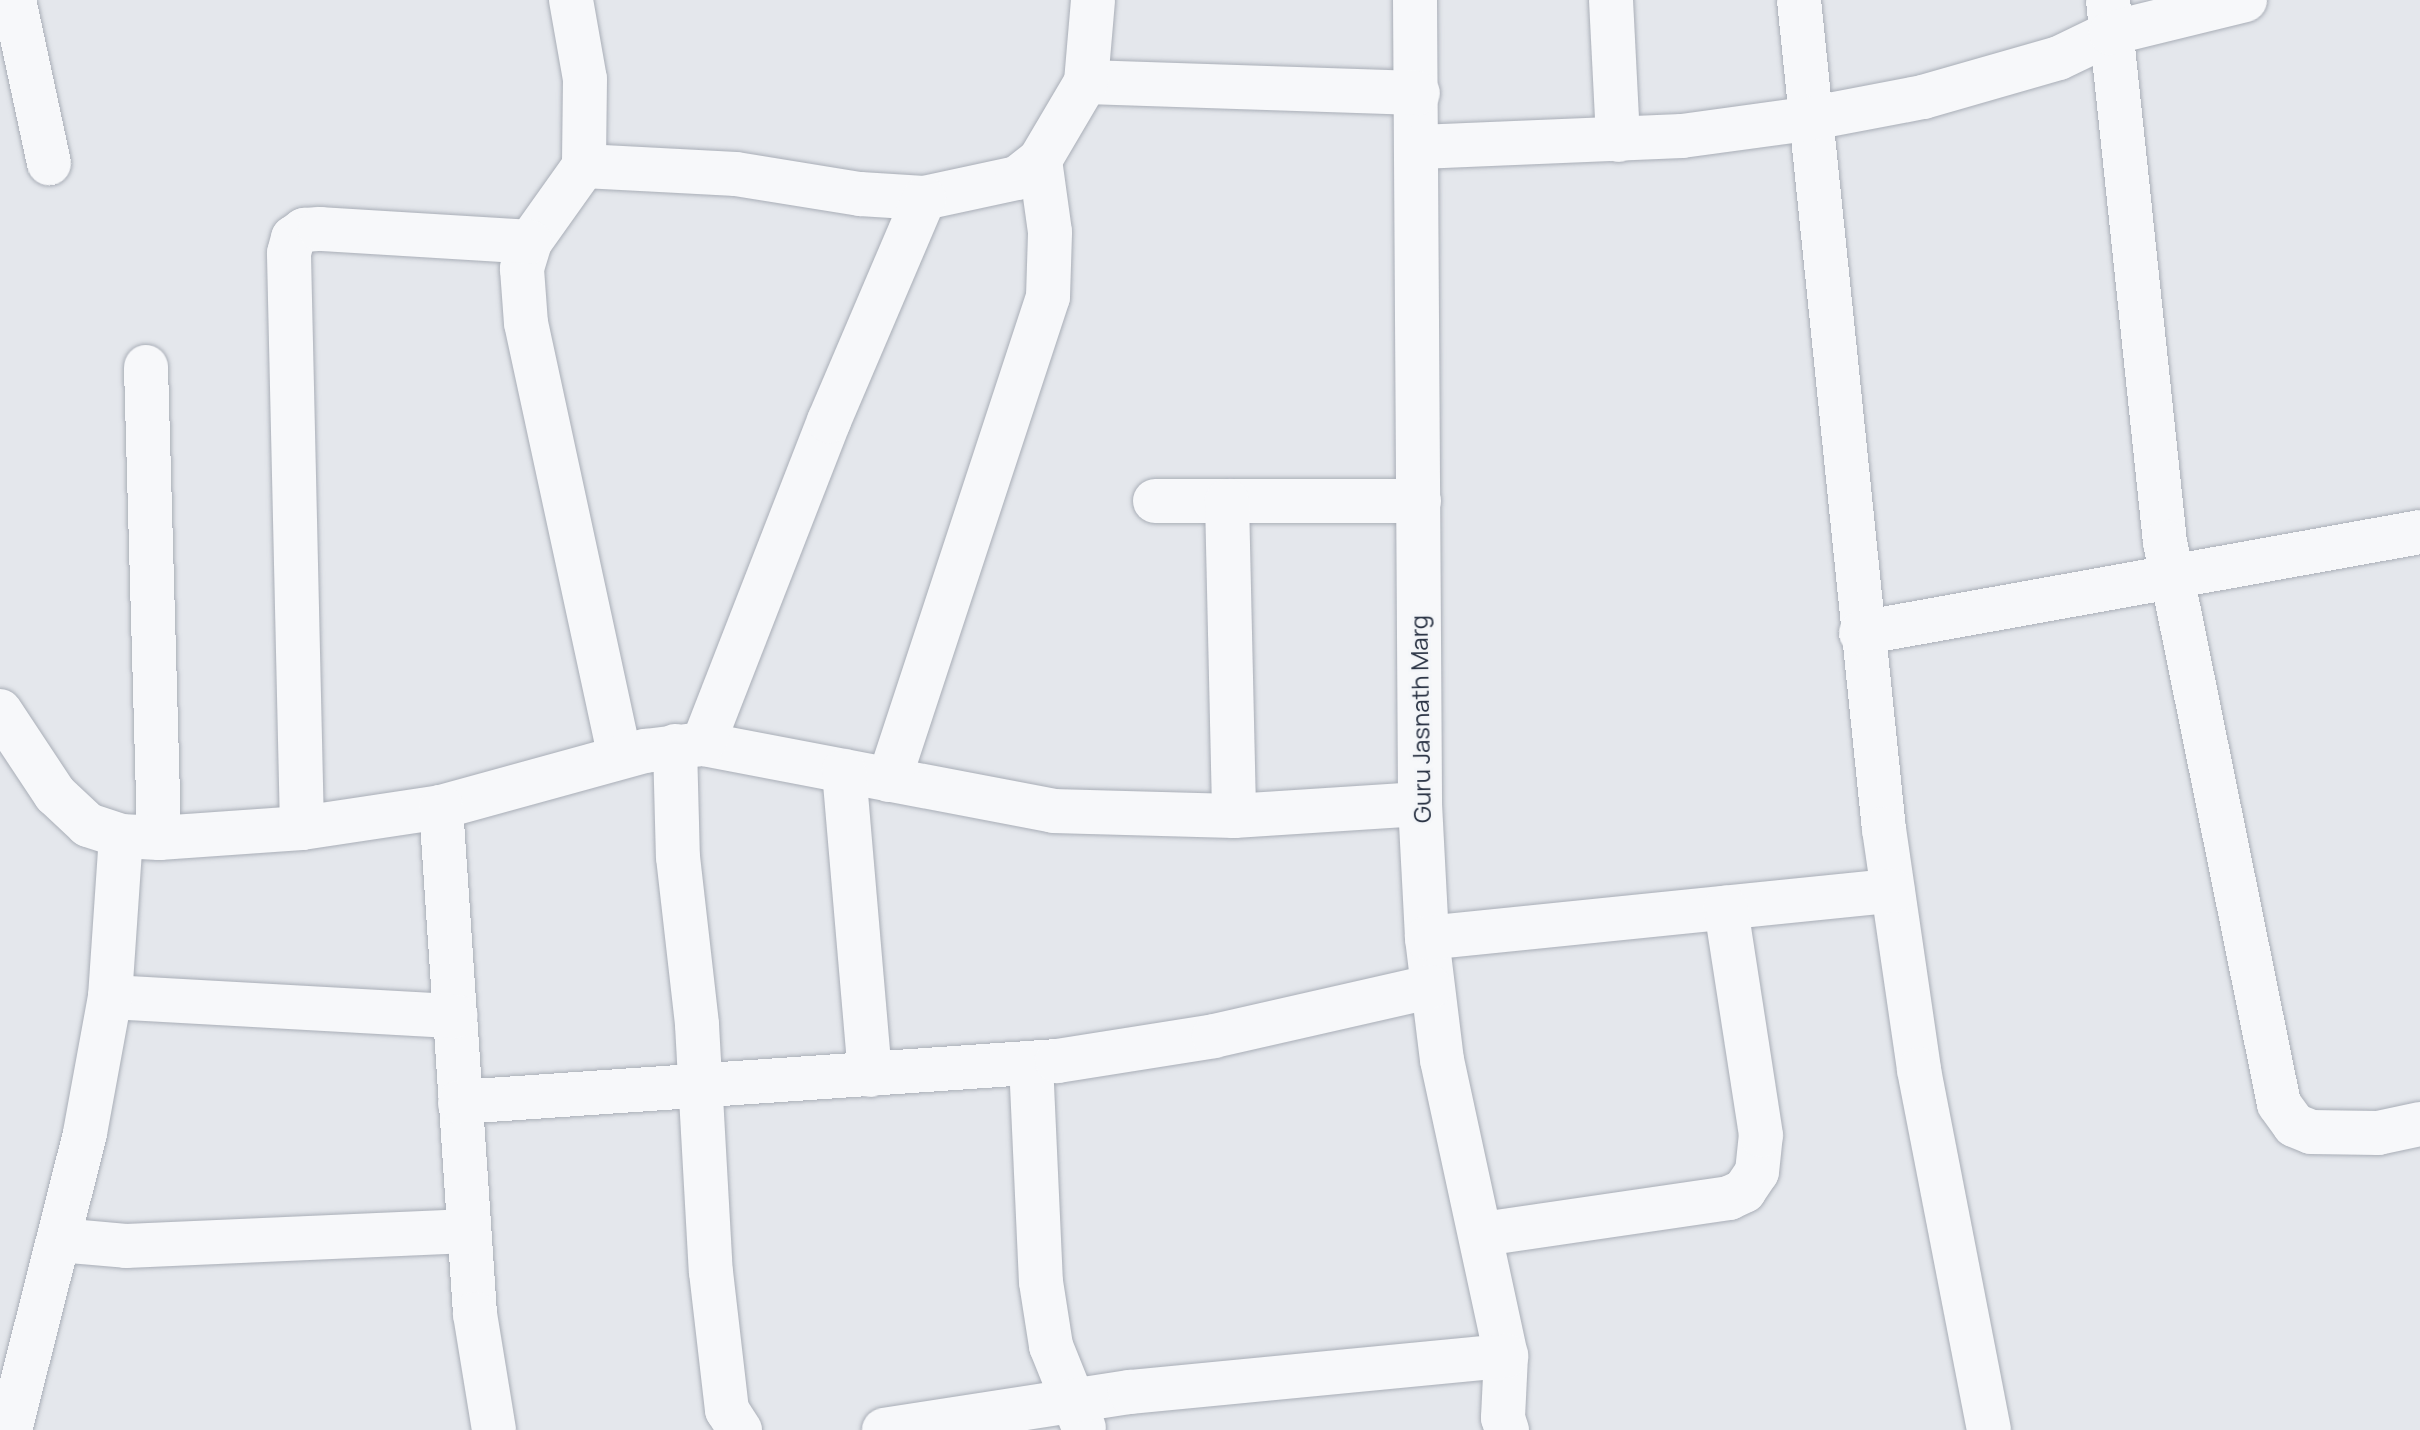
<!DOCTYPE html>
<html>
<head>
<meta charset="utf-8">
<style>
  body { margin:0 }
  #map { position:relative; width:2420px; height:1430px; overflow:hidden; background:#e4e7ec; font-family:Manrope,sans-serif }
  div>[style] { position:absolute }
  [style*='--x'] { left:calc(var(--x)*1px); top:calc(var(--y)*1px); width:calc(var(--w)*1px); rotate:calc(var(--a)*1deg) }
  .roads { filter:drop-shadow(0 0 2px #a9aeb7) drop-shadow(0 0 2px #a9aeb7) }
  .minor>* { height:44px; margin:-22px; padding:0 22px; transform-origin:22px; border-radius:22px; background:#f7f8fa }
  span { translate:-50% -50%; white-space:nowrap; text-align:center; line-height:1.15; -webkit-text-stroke:6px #f4f6f9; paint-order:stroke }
  .street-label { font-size:24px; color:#2b3445 }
</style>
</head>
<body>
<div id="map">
  <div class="roads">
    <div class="minor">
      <i style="--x:14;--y:0;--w:167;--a:77.9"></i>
      <i style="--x:571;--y:0;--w:80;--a:80"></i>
      <i style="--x:585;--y:79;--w:87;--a:90.7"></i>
      <i style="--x:584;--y:166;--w:93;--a:125.4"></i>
      <i style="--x:530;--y:242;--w:28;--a:107"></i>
      <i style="--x:522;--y:269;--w:54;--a:85.8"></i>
      <i style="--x:526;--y:323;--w:444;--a:77.8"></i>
      <i style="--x:1415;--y:0;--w:804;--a:89.64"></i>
      <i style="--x:1420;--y:804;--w:134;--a:87"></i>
      <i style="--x:1427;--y:938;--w:123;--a:83"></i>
      <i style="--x:1442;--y:1060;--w:303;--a:77.8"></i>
      <i style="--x:1506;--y:1356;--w:62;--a:92.8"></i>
      <i style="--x:1503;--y:1418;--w:13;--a:72"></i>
      <i style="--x:1611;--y:0;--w:140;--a:87.1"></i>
      <i style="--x:1799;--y:0;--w:833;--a:84.15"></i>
      <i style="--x:1884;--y:829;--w:244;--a:81.7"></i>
      <i style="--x:1919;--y:1070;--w:367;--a:79"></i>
      <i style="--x:2108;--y:0;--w:545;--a:84"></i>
      <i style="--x:2165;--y:542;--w:573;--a:78.53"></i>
      <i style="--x:2279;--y:1104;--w:26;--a:54"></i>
      <i style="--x:2294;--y:1125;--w:18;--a:22"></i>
      <i style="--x:2311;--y:1132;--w:67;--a:0.9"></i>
      <i style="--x:2378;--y:1133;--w:43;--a:-12.1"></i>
      <i style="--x:1086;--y:82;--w:332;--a:1.9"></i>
      <i style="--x:1419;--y:147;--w:263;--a:-2.4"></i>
      <i style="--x:1682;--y:136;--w:132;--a:-7.8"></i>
      <i style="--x:1813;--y:118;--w:112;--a:-10.8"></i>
      <i style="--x:1923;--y:97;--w:141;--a:-16"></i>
      <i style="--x:2059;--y:58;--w:58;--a:-25.7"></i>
      <i style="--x:2111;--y:33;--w:138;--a:-13.8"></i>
      <i style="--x:584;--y:166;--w:152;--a:3"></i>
      <i style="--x:736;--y:174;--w:126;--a:9.2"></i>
      <i style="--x:860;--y:194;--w:64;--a:3.6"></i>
      <i style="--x:924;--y:198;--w:95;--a:-12.1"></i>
      <i style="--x:1017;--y:178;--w:29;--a:-38"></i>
      <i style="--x:1040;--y:160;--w:91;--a:-59.5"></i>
      <i style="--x:1086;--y:82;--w:82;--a:-85.1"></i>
      <i style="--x:146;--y:367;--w:471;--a:88.4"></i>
      <i style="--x:1155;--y:501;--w:264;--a:0"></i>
      <i style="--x:1227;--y:501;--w:315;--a:88.7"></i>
      <i style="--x:1861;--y:633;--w:568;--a:-10.24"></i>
      <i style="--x:0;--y:711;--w:100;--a:56.5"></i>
      <i style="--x:55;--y:794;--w:45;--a:43.2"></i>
      <i style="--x:88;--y:825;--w:35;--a:18"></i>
      <i style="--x:121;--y:836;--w:38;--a:3"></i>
      <i style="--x:159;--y:838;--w:143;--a:-4"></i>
      <i style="--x:302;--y:828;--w:141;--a:-8.6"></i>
      <i style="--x:441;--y:807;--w:212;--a:-15.4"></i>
      <i style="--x:645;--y:751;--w:58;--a:-6.9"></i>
      <i style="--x:703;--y:744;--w:356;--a:10.8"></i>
      <i style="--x:1053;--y:811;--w:181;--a:1.6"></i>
      <i style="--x:1234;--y:816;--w:186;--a:-3.7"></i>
      <i style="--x:703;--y:744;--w:347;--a:-68.7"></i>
      <i style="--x:829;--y:421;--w:242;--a:-66.9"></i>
      <i style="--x:675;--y:746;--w:111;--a:88.5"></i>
      <i style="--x:678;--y:857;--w:169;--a:83.5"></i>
      <i style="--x:697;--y:1025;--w:247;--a:86.8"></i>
      <i style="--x:711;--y:1272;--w:139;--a:83.4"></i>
      <i style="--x:727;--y:1410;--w:24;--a:57"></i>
      <i style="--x:844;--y:771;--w:305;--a:85.1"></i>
      <i style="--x:889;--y:780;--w:508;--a:-71.78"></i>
      <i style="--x:1048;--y:297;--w:65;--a:-88.2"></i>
      <i style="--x:1050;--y:232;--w:73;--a:-97.9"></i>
      <i style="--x:441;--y:807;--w:508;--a:86.16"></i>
      <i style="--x:475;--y:1314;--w:118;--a:80.7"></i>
      <i style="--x:302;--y:828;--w:575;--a:-91.3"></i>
      <i style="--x:289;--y:253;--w:16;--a:-75"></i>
      <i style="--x:293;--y:238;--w:14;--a:-36"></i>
      <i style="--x:304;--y:230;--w:16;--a:-4"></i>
      <i style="--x:320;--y:229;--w:210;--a:3.5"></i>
      <i style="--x:1427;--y:938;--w:468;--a:-5.8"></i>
      <i style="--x:110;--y:997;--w:346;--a:3.2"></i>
      <i style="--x:1031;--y:1063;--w:219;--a:87.4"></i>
      <i style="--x:1041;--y:1282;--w:65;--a:81.1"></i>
      <i style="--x:1051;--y:1346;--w:88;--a:68.1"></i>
      <i style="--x:460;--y:1102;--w:598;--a:-3.93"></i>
      <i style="--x:1057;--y:1061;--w:159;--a:-9"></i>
      <i style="--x:1214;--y:1036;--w:221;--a:-12.8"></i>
      <i style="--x:1483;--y:1234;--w:249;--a:-8.3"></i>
      <i style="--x:1729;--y:1198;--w:17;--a:-25"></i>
      <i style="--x:1744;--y:1191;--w:23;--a:-56"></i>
      <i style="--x:1757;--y:1172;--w:37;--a:-84"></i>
      <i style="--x:1761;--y:1135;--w:230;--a:-98.8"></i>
      <i style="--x:59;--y:1240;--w:67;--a:5.1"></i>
      <i style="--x:126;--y:1246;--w:343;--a:-2.5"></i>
      <i style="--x:10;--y:1430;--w:306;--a:-75.8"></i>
      <i style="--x:85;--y:1133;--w:138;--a:-79.6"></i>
      <i style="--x:110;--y:997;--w:161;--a:-86.1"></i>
      <i style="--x:884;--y:1430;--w:249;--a:-8.8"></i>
      <i style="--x:1130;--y:1392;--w:378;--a:-5.5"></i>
    </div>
  </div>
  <div class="street-label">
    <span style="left:1420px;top:719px;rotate:-91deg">Guru Jasnath Marg</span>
  </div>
</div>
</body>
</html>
